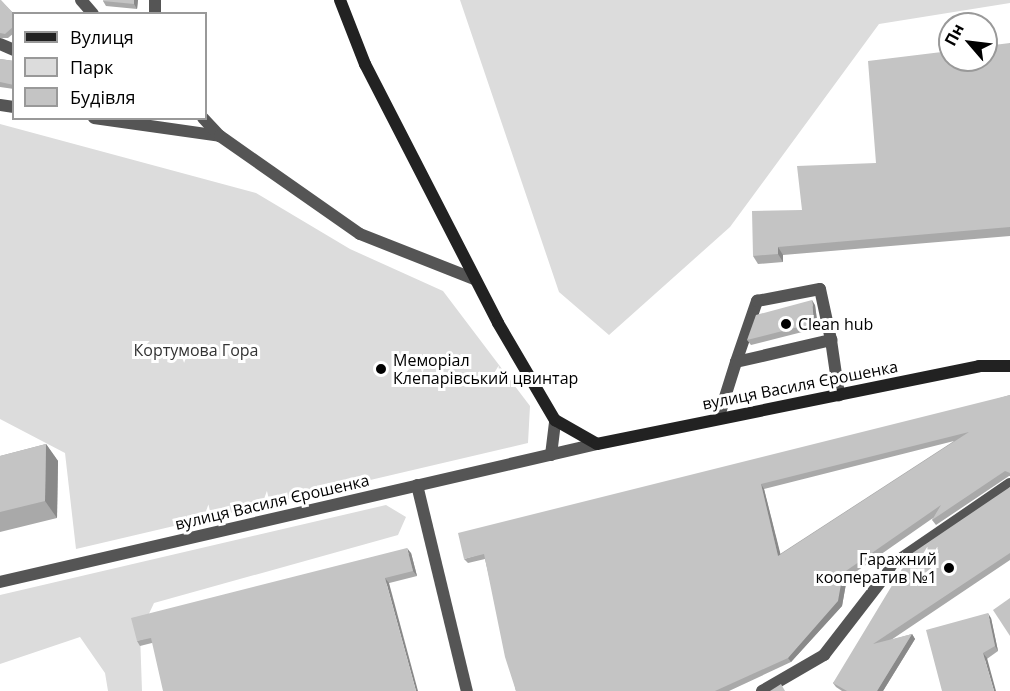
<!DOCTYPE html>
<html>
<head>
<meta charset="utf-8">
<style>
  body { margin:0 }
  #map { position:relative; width:1010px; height:691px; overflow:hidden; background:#fff; font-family:"Open Sans",sans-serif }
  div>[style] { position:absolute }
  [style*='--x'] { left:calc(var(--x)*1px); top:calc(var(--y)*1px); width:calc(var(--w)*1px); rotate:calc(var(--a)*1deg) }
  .green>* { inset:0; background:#dcdcdc }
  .lane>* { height:12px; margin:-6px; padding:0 6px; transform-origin:6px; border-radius:6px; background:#555 }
  .secondary>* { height:12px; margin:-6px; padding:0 6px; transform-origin:6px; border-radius:6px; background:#222 }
  .wall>* { inset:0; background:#a9a9a9 }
  .shaded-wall>* { inset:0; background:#898989 }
  .building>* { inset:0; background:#c4c4c4 }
  .dots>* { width:16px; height:16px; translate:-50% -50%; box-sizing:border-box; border:3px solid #fff; border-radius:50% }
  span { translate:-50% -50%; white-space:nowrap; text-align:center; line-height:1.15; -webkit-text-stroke:6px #fff; paint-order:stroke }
  .poi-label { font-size:16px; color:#000 }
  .left { translate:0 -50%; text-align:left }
  .right { translate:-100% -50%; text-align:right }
  .park-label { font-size:16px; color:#333 }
  .street-label { font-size:16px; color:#000 }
  .legend { position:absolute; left:12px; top:12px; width:195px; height:108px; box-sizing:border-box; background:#fff; border:2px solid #999; margin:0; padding:8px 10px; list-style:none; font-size:18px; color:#000 }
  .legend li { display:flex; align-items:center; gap:12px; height:30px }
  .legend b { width:30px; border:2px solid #999 }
  .north { position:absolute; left:938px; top:12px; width:60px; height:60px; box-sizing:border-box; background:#fff; border:2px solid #999; border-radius:50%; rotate:298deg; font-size:16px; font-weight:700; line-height:24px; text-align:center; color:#000 }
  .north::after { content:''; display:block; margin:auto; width:21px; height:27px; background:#000; clip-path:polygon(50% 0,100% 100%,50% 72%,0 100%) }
</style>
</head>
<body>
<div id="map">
  <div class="green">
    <i style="clip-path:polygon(460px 0,1010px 0,1010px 3px,879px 24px,730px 227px,609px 335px,559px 292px)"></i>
    <i style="clip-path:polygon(0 124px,256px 193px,350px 249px,443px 291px,530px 406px,528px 443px,76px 549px,65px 453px,0 419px)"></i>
    <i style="clip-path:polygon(386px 505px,406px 517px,398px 535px,154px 603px,140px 633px,142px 691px,108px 691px,105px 673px,80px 637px,0 664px,0 595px)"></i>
  </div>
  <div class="lane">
    <i style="--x:81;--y:0;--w:18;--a:49"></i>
    <i style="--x:155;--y:14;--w:14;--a:-90"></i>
    <i style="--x:0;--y:44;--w:15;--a:23"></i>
    <i style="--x:0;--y:105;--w:14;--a:8"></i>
    <i style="--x:94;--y:118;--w:127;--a:8.1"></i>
    <i style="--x:203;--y:118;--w:25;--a:47"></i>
    <i style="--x:220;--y:136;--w:171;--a:35"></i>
    <i style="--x:360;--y:234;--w:123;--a:21.5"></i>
    <i style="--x:736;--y:362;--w:65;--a:-71"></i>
    <i style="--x:757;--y:301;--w:64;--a:-10.8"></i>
    <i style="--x:820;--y:289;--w:52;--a:77.8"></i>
    <i style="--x:719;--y:416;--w:57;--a:-72.5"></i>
    <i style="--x:736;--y:362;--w:98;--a:-13"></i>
    <i style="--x:831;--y:340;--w:56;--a:81.7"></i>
    <i style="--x:551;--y:455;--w:35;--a:-83"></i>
    <i style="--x:417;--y:485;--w:212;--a:76.4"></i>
    <i style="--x:0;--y:582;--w:613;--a:-13.02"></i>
    <i style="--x:762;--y:691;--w:72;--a:-30.1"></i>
    <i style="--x:824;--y:655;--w:118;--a:-52.3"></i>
    <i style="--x:896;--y:562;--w:138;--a:-34.4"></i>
  </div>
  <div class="secondary">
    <i style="--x:340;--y:0;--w:69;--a:68.7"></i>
    <i style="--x:365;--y:64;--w:291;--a:62.8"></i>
    <i style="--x:498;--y:323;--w:113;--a:59.6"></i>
    <i style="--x:555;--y:420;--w:48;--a:29.7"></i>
    <i style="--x:597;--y:444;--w:390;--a:-11.5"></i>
    <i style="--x:979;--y:366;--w:31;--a:0"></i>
  </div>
  <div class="wall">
    <i style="clip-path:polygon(0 0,14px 14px,14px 33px,8px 38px,0 38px)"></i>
    <i style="clip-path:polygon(138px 0,137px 9px,106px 6px,103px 1px)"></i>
    <i style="clip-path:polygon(1010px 43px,1010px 236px,783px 255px,783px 262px,758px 264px,753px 256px,802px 210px,876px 163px)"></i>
    <i style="clip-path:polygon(0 59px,14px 61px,14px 89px,0 87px)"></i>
    <i style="clip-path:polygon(815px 305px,818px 328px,751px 345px,747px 340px)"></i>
    <i style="clip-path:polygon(evenodd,1010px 395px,1010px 476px,1009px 476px,936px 525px,932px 520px,933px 518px,847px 578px,842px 606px,791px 662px,729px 691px,516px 691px,485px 559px,468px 563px,464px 559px,1010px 395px,954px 441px,780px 554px,764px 489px,954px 441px)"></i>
    <i style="clip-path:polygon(46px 444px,58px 461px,57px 518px,0 532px,0 456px)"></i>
    <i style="clip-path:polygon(1010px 487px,1010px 560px,891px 640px,912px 634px,915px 639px,883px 691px,842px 691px,836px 687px,833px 683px)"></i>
    <i style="clip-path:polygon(411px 553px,417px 576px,140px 646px,137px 641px)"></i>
    <i style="clip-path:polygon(991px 618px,998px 651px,942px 691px)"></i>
  </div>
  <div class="shaded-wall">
    <i style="clip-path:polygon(134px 0,138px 0,137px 9px,134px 4px)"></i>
    <i style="clip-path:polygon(778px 247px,783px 255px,783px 262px,778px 254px)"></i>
    <i style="clip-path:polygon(812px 300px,815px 305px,818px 328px,814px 323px)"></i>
    <i style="clip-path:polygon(46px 444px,58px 461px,57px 518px,45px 501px)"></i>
    <i style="clip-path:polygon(761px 484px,764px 489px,782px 560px,778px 556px)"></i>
    <i style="clip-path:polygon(407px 548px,411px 553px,417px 576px,413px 571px)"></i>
    <i style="clip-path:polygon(843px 573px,847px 578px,842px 606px,791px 662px,788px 658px)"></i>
    <i style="clip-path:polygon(385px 578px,389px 583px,418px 691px,416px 691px)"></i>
    <i style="clip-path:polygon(988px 613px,991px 618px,998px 651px,995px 646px)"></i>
    <i style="clip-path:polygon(912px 634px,915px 639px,883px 691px,877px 691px)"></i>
    <i style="clip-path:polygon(983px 653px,987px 658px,996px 691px,994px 691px)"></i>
  </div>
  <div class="building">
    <i style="clip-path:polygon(0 0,1px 0,14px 14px,14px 26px,5px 34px,0 33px)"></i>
    <i style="clip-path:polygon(103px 0,134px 0,134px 4px,103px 1px)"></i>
    <i style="clip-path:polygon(1010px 43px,1010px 227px,778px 247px,778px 254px,753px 256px,752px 211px,802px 210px,797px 166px,876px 163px,868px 61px,950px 51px,950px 60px,986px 60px,986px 46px)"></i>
    <i style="clip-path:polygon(0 59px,14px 61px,14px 85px,0 82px)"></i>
    <i style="clip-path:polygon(812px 300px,814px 323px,747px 340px,756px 315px)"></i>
    <i style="clip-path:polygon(evenodd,1010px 395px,1010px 473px,1005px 471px,932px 520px,941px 505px,843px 573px,838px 601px,788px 658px,715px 691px,516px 691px,505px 657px,484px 554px,464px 559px,458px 533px,1010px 395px,969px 432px,778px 556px,761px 484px,969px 432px)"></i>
    <i style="clip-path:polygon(46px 444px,45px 501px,0 512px,0 456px)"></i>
    <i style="clip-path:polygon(1010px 487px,1010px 553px,873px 644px,912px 634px,877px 691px,847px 691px,833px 683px,911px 554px)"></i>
    <i style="clip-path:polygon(407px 548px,413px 571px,385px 578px,416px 691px,163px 691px,151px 638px,137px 641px,131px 618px)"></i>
    <i style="clip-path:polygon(1010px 598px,1010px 636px,993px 610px)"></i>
    <i style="clip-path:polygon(988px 613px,995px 646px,983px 653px,994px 691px,942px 691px,926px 630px)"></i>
    <i style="clip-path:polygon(781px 684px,785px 691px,770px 691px)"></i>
  </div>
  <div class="dots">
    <i style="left:786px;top:324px;background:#000"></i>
    <i style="left:381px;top:369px;background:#000"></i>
    <i style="left:949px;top:568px;background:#000"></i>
  </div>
  <div class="poi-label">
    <span class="left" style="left:798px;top:324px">Clean hub</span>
    <span class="left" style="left:393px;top:369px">Меморіал<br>Клепарівський цвинтар</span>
    <span class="right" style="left:937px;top:568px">Гаражний<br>кооператив №1</span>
  </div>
  <div class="park-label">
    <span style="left:196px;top:350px">Кортумова Гора</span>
  </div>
  <div class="street-label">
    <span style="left:800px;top:385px;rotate:-11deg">вулиця Василя Єрошенка</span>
    <span style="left:272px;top:502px;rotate:-13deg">вулиця Василя Єрошенка</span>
  </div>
  <ul class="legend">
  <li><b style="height:8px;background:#222"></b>Вулиця</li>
  <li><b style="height:16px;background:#dcdcdc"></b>Парк</li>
  <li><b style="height:16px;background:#c4c4c4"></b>Будівля</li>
  </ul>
  <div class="north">Пн</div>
</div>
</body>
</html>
